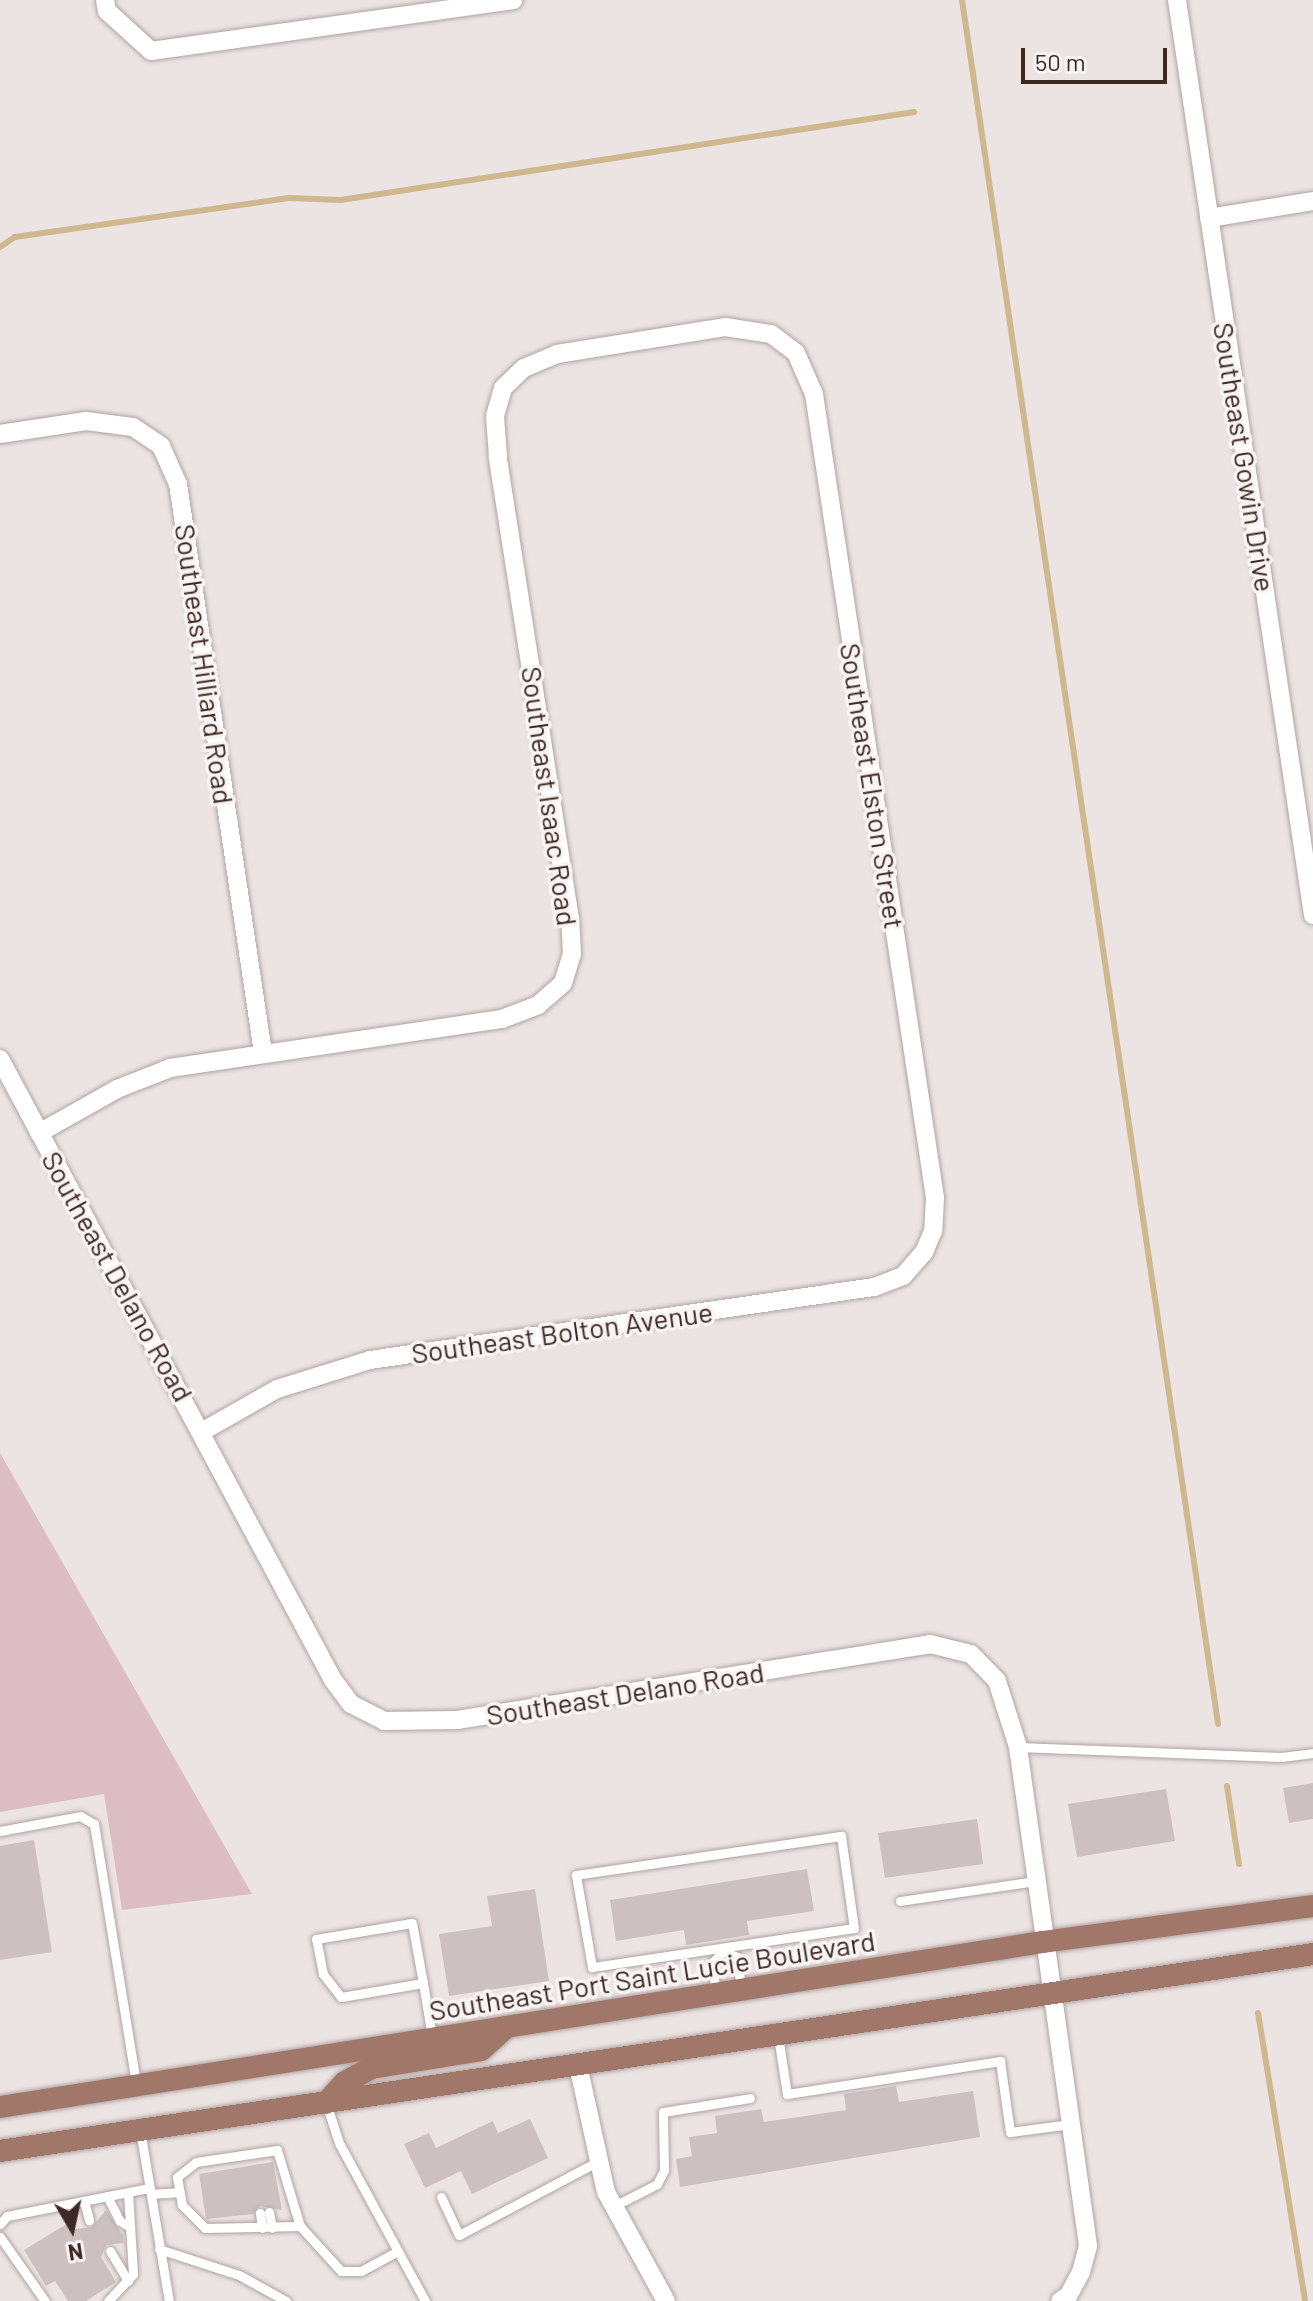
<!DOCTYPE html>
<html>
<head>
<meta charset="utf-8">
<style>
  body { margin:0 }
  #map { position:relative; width:1313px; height:2301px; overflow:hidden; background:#ece4e3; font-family:Barlow,sans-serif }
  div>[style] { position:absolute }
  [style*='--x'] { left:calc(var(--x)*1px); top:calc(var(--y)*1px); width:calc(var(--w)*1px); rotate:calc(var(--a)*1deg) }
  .green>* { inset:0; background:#ddbdc4 }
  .stream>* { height:6px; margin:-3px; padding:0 3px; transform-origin:3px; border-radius:3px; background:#cfb88d }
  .building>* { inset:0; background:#cdc0c0 }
  .roads { filter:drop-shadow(0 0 2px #b0a4a2) drop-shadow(0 0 2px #b0a4a2) }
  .service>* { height:9px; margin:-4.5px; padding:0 4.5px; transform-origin:4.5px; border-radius:4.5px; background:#fff }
  .minor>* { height:18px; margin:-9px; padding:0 9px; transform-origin:9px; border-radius:9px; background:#fff }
  .primary>* { height:22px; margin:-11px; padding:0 11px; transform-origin:11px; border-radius:11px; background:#a07769 }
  span { translate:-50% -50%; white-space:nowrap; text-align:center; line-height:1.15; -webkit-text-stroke:7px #f9f4f4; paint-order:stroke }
  .street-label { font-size:28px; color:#3d2923 }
  .north { position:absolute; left:32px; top:2189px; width:80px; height:80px; -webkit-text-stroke:6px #f9f4f4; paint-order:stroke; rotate:171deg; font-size:22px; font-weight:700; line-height:32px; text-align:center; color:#3d2923 }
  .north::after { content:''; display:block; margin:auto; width:28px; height:36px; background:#3d2923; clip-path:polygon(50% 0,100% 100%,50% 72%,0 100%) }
  .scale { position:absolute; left:1021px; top:48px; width:146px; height:36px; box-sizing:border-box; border:4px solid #3d2923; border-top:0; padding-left:10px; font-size:24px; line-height:28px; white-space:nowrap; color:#3d2923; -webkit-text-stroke:6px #f9f4f4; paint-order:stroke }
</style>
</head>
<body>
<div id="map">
  <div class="green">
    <i style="clip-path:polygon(0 1453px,252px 1894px,122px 1910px,104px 1794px,0 1812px)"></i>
  </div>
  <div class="stream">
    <i style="--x:962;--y:0;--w:1743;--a:81.55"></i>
    <i style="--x:0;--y:247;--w:18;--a:-34"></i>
    <i style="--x:15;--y:237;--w:278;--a:-8.1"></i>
    <i style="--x:290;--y:198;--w:51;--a:2.2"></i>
    <i style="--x:341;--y:200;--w:580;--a:-8.73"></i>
    <i style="--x:1227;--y:1786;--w:79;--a:81.3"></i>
    <i style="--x:1258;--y:2013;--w:292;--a:80.7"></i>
  </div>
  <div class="building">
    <i style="clip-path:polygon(1313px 1783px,1313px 1819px,1289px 1823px,1283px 1788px)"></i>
    <i style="clip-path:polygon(1166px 1789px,1175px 1841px,1077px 1857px,1068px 1804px)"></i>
    <i style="clip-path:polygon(977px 1819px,983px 1864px,885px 1878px,878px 1833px)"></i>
    <i style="clip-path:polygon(34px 1840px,52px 1952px,0 1960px,0 1846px)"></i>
    <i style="clip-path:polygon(807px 1869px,814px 1911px,747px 1921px,749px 1935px,686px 1945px,684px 1930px,616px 1941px,610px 1900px)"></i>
    <i style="clip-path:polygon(535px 1889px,549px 1981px,449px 1996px,439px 1934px,492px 1926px,487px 1896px)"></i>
    <i style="clip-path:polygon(896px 2086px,899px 2102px,973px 2091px,980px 2137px,680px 2187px,676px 2159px,692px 2156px,689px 2137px,717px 2133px,715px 2116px,761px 2109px,764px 2122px,846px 2110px,844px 2094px)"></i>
    <i style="clip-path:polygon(530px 2119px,548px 2158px,472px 2194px,461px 2171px,425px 2188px,404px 2144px,429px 2133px,436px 2148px,493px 2121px,498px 2133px)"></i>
    <i style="clip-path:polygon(273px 2162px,282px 2210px,260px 2206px,253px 2214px,206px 2219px,199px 2174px)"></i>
    <i style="clip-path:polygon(106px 2210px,123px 2235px,124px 2243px,106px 2245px,101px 2257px,116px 2282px,86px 2301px,68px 2301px,55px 2281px,46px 2286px,24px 2250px,70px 2222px,75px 2229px,92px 2227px)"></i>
  </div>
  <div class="roads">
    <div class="service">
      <i style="--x:1018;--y:1747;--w:263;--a:2.2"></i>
      <i style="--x:1281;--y:1757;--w:32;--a:-7"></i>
      <i style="--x:0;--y:1831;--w:81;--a:-10.6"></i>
      <i style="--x:80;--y:1816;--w:16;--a:30"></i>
      <i style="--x:94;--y:1824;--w:263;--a:80.8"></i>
      <i style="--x:841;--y:1836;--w:93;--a:82"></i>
      <i style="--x:854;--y:1928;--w:265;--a:171.5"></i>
      <i style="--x:592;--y:1967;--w:93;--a:-99.9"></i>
      <i style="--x:576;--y:1875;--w:268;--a:-8.4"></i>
      <i style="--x:900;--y:1901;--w:136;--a:-8.4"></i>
      <i style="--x:423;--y:1983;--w:83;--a:170.3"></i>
      <i style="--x:341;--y:1997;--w:29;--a:-128"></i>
      <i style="--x:323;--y:1974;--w:36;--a:-101"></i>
      <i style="--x:316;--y:1939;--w:97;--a:-9.5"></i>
      <i style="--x:412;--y:1923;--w:61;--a:79.6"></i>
      <i style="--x:423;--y:1983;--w:55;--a:80.5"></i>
      <i style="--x:716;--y:1995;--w:32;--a:-97"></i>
      <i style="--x:712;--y:1963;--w:16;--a:-47"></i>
      <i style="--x:723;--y:1951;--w:15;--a:23"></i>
      <i style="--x:737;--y:1957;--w:31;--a:83"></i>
      <i style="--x:778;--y:2036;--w:59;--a:81.2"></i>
      <i style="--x:787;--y:2094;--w:216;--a:-8.8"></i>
      <i style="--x:1000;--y:2061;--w:72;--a:82"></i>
      <i style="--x:1010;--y:2132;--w:61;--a:-7.6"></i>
      <i style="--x:326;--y:2103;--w:42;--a:72"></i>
      <i style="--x:339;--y:2143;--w:180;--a:61.4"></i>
      <i style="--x:140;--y:2130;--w:173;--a:80.4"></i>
      <i style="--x:151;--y:2194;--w:26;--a:-4"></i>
      <i style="--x:107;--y:2196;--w:28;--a:63"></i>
      <i style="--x:120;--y:2221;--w:12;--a:31"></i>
      <i style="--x:441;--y:2197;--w:42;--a:64.7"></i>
      <i style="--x:459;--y:2235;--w:158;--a:-27.9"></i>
      <i style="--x:84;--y:2201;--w:20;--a:75"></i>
      <i style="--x:614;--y:2206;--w:48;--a:-27.1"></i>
      <i style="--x:657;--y:2184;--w:16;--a:-63"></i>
      <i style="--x:664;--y:2170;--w:58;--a:-91"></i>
      <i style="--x:663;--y:2112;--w:88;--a:-9.1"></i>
      <i style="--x:269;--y:2212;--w:16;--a:79"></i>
      <i style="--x:260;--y:2213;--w:15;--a:82"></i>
      <i style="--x:0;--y:2224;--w:11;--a:-49"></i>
      <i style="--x:7;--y:2216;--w:145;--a:-11.2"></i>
      <i style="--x:300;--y:2226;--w:95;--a:178.8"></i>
      <i style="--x:205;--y:2228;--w:33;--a:-135"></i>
      <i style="--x:182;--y:2205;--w:28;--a:-100"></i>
      <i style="--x:177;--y:2177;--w:24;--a:-38"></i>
      <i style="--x:196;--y:2162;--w:82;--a:-8.4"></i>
      <i style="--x:277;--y:2150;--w:79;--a:73.2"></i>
      <i style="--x:300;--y:2226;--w:61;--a:47.7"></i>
      <i style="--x:341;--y:2271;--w:20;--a:0"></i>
      <i style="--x:361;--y:2271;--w:42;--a:-28.4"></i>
      <i style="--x:0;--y:2237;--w:78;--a:54.9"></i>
      <i style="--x:159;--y:2249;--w:84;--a:18"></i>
      <i style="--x:239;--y:2275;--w:54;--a:29"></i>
      <i style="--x:110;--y:2251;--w:35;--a:59"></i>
      <i style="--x:108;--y:2301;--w:37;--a:-47"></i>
      <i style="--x:133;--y:2274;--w:82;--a:-93.5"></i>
    </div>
    <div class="minor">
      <i style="--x:105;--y:0;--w:11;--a:80"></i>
      <i style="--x:107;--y:11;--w:59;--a:42.3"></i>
      <i style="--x:151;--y:51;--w:366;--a:-8"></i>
      <i style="--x:1177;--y:0;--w:925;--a:81.55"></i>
      <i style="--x:1209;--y:218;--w:105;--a:-9.3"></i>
      <i style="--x:0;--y:434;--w:87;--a:-8.6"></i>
      <i style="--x:86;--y:421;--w:47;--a:7.3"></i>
      <i style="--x:133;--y:427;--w:34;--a:34"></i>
      <i style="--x:161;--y:446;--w:42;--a:65.9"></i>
      <i style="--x:178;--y:484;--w:575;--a:81.5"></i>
      <i style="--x:0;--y:1059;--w:705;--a:61.8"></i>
      <i style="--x:333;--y:1680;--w:30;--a:53"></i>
      <i style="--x:351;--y:1704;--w:37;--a:27"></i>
      <i style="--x:384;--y:1721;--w:73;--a:-0.8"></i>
      <i style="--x:457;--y:1720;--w:479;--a:-9.1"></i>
      <i style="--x:930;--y:1644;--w:42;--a:13.7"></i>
      <i style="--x:971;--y:1654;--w:37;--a:46"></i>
      <i style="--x:997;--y:1681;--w:69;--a:72.3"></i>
      <i style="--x:1018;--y:1747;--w:504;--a:82.01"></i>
      <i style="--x:1088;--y:2246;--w:27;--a:105"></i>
      <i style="--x:1081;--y:2272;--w:27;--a:118"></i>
      <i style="--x:1068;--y:2296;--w:9;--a:148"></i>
      <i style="--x:39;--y:1133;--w:90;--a:-29.4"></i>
      <i style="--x:117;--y:1089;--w:57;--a:-21.6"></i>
      <i style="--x:170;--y:1068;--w:336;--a:-8.4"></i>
      <i style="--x:502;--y:1019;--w:39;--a:-21"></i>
      <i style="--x:538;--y:1005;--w:33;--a:-41"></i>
      <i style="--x:563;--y:983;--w:30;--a:-73"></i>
      <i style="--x:572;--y:954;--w:35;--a:-93"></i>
      <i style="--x:570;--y:919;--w:468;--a:-98.9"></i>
      <i style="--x:498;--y:457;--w:41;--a:-94.2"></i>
      <i style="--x:495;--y:416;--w:29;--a:-74"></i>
      <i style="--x:503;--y:388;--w:29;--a:-44"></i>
      <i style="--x:524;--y:368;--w:36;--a:-23"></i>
      <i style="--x:557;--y:354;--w:170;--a:-9.1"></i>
      <i style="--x:725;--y:327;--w:47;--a:8.7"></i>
      <i style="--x:771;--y:334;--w:31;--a:37"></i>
      <i style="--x:796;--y:353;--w:45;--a:66.3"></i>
      <i style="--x:814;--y:394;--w:813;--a:81.44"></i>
      <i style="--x:935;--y:1198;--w:33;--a:93"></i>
      <i style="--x:933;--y:1231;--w:23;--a:113"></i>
      <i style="--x:924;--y:1252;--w:32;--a:131"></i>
      <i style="--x:903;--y:1276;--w:31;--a:159"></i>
      <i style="--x:874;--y:1287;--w:509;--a:171.76"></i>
      <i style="--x:370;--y:1360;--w:97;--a:162.7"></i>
      <i style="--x:277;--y:1389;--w:85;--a:150.4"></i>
      <i style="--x:578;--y:2065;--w:130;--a:77.6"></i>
      <i style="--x:606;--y:2192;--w:124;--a:61.2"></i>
    </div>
    <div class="primary">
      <i style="--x:326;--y:2103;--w:28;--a:-48"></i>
      <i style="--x:345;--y:2082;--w:30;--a:-28"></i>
      <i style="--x:371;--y:2068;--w:111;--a:-9.3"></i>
      <i style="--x:481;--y:2050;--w:30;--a:-42"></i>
      <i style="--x:0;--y:2107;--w:1056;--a:-8.99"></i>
      <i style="--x:1043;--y:1942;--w:272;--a:-7.6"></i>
      <i style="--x:0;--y:2151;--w:1328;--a:-8.53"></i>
    </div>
  </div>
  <div class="street-label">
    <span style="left:1245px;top:457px;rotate:81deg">Southeast Gowin Drive</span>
    <span style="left:205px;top:664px;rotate:82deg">Southeast Hilliard Road</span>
    <span style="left:873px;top:786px;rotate:81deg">Southeast Elston Street</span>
    <span style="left:550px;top:796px;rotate:82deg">Southeast Isaac Road</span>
    <span style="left:118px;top:1276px;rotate:61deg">Southeast Delano Road</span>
    <span style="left:562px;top:1332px;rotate:-8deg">Southeast Bolton Avenue</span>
    <span style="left:625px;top:1693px;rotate:-9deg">Southeast Delano Road</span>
    <span style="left:652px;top:1975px;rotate:-9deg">Southeast Port Saint Lucie Boulevard</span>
  </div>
  <div class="north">N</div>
  <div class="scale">50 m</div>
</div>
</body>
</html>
